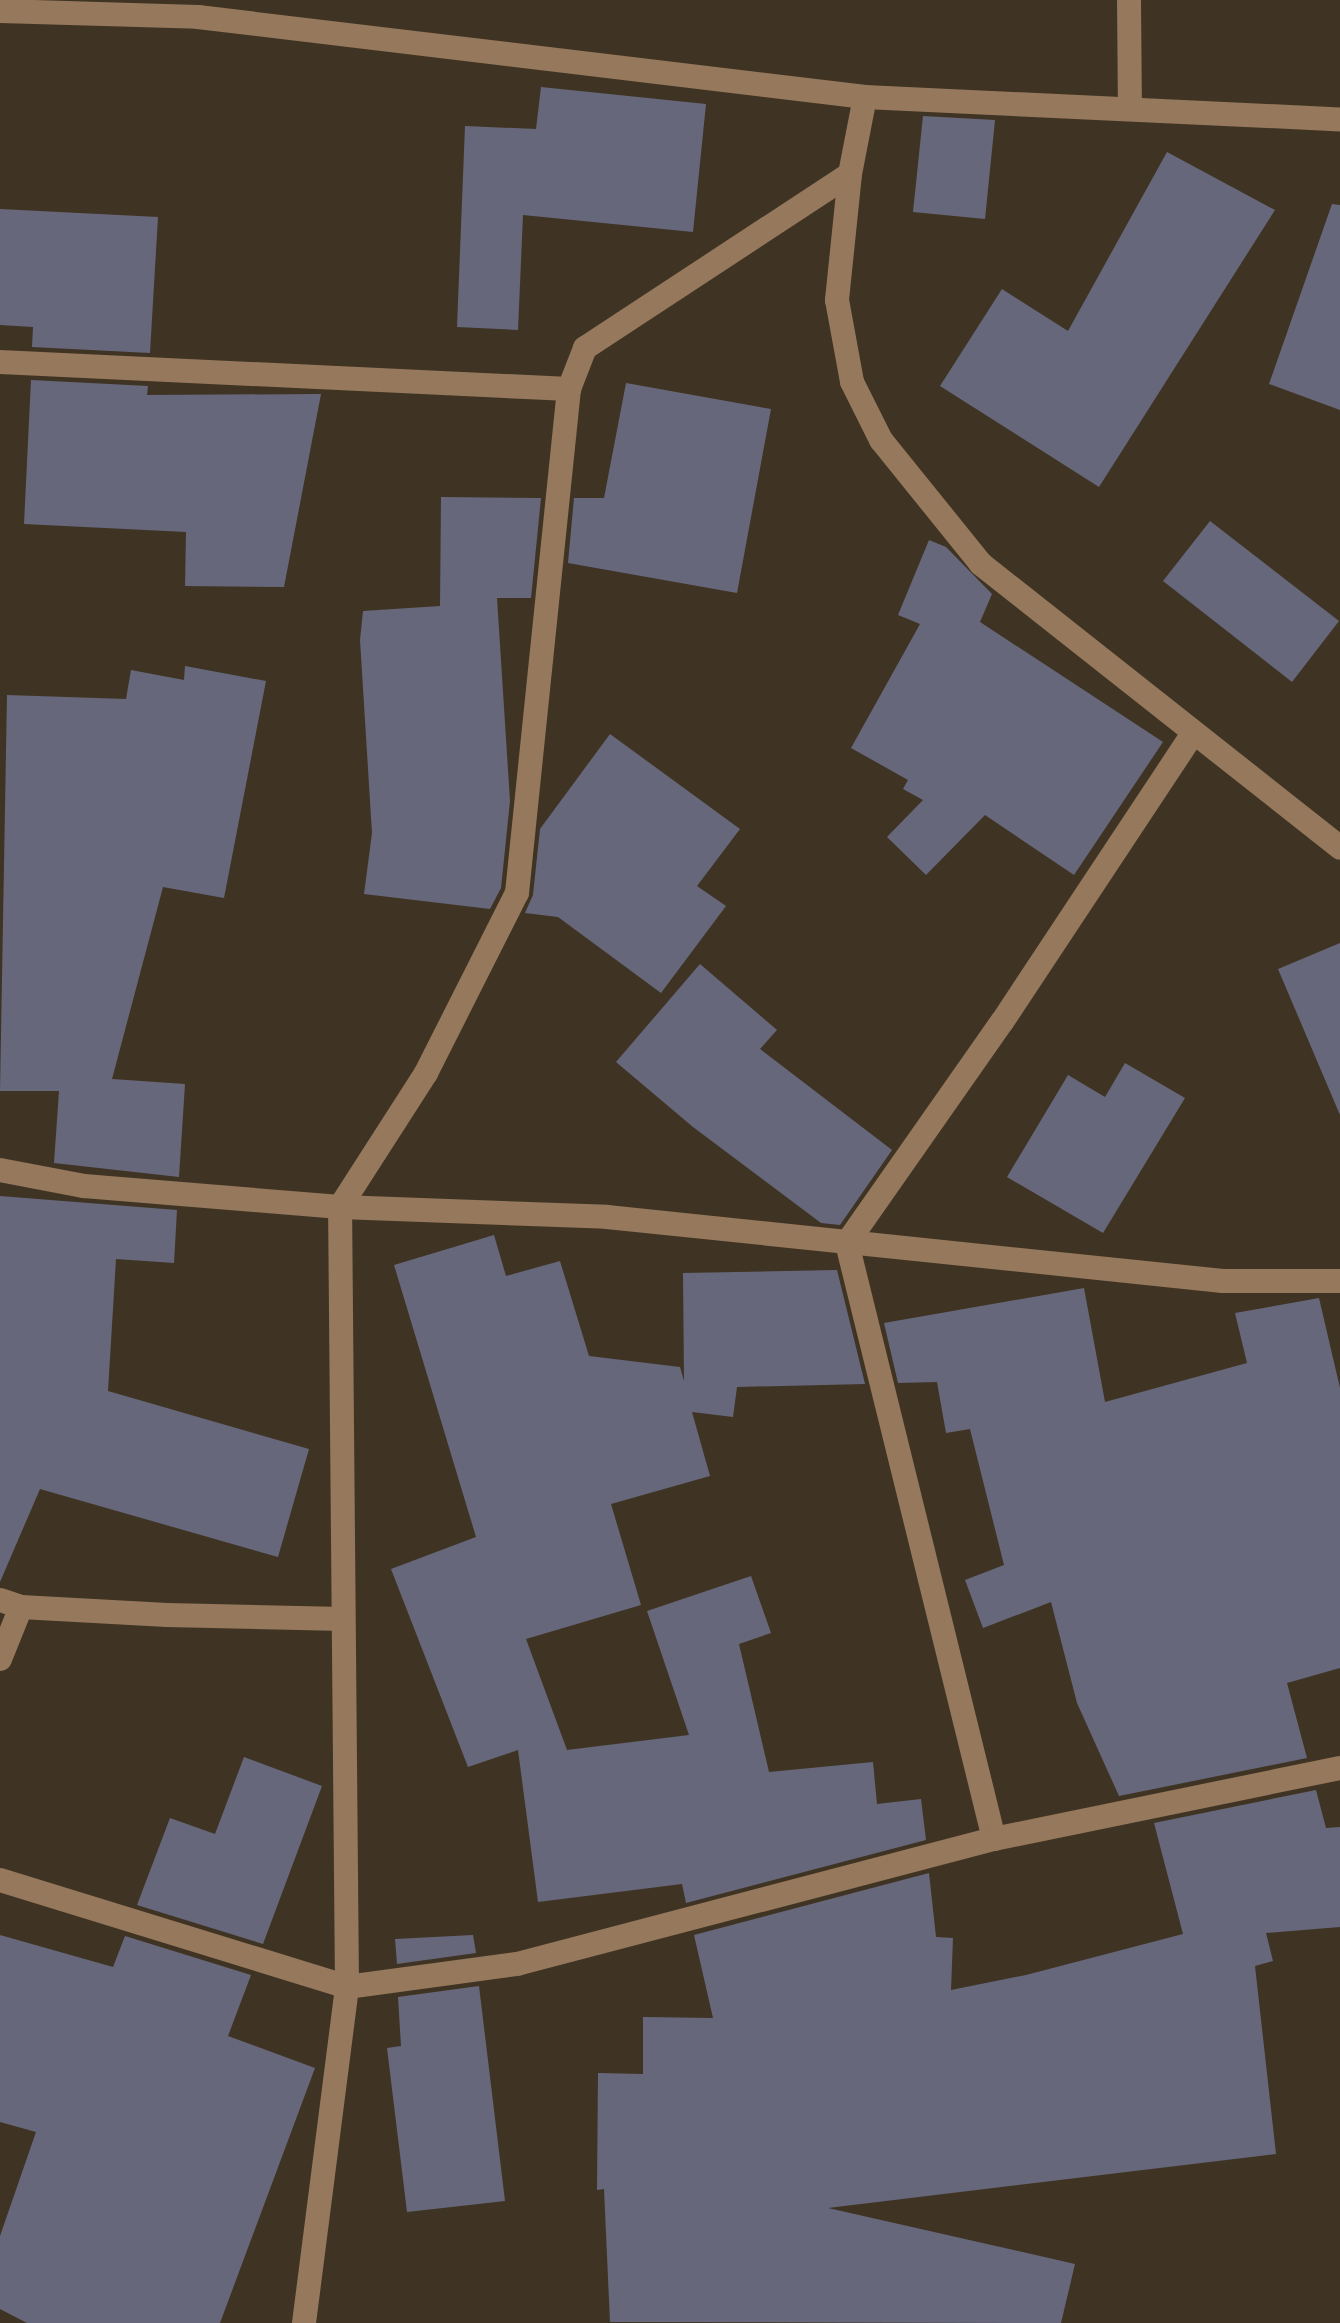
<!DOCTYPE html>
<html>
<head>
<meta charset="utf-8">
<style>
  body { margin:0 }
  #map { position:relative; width:1340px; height:2323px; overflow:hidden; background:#3f3423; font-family:"Fira Sans Condensed",sans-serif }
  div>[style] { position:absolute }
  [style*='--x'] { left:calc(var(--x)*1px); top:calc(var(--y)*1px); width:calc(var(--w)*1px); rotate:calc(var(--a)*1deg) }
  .building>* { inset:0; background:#67677c }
  .street>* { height:24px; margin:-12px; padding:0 12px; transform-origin:12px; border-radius:12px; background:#96785c }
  span { translate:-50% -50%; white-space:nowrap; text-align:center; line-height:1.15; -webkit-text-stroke:9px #221d15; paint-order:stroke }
</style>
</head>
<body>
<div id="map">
  <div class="building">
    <i style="clip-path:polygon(541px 87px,706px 104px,693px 232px,523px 215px,518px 330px,457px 327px,465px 126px,536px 129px)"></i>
    <i style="clip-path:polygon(923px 116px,995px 120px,985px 219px,913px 212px)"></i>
    <i style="clip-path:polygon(1167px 152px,1275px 210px,1099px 487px,940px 386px,1002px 289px,1068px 331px)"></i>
    <i style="clip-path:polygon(1332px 204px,1340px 205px,1340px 410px,1269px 384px)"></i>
    <i style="clip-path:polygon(0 209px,158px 217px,150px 353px,32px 347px,33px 327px,0 325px)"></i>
    <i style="clip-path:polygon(31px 380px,148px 386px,147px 395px,321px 394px,284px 587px,185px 586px,186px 532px,24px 524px)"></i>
    <i style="clip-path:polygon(626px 383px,771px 409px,737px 593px,568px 563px,574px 498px,604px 498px)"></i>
    <i style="clip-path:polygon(441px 497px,541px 498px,531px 598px,497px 598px,510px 801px,501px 888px,490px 909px,364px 894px,372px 833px,360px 640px,363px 611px,440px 606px)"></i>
    <i style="clip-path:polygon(1210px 521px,1339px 621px,1292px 682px,1163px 581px)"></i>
    <i style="clip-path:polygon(929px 540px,946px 547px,992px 594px,980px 622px,1163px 742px,1074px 875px,985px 815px,926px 875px,887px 837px,923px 800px,903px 789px,908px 780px,851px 748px,920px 624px,898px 615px)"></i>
    <i style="clip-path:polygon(185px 666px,266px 681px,224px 898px,163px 887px,112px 1079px,185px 1084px,179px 1177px,54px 1163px,59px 1091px,0 1091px,7px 695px,126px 699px,131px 670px,184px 680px)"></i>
    <i style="clip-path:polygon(610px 734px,740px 829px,697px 886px,726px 906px,661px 993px,558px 917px,525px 913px,533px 895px,540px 829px)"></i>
    <i style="clip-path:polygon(1340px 943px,1340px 1115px,1278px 969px)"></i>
    <i style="clip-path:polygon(700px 964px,777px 1030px,760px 1049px,892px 1150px,840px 1225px,821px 1223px,693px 1127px,616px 1062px)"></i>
    <i style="clip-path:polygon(1125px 1063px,1185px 1098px,1103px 1233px,1007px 1177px,1068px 1075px,1105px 1097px)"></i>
    <i style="clip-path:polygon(0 1196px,177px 1210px,174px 1263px,116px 1259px,108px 1391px,309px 1449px,278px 1557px,40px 1489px,0 1582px)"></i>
    <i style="clip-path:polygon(494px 1235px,506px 1276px,560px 1261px,589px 1356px,680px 1367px,684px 1381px,683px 1273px,837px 1270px,865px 1384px,737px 1387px,733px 1417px,692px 1412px,710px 1476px,611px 1504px,641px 1605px,526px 1639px,567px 1750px,689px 1735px,647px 1611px,751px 1576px,771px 1633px,739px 1644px,769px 1772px,873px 1762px,877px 1804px,921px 1799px,926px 1840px,686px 1903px,682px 1884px,538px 1902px,518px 1750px,468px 1767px,391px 1569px,476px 1537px,394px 1265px)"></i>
    <i style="clip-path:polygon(1084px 1288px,1105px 1402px,1247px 1363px,1235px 1313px,1319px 1298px,1340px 1388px,1340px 1668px,1287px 1683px,1307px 1758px,1119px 1796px,1077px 1703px,1051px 1602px,983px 1628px,965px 1580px,1004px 1565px,970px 1429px,946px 1433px,937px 1382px,898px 1383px,884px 1323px)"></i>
    <i style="clip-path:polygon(244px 1757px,322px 1786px,263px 1944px,137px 1905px,170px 1818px,215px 1834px)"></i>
    <i style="clip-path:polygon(1316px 1790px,1326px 1828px,1340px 1827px,1340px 1927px,1266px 1933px,1273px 1961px,1255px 1966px,1276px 2154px,828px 2208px,1075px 2264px,1061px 2323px,610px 2322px,604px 2189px,597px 2190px,598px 2073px,643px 2074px,643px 2017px,713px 2018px,694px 1935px,929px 1873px,936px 1937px,953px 1938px,951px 1990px,1026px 1975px,1183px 1934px,1154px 1823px)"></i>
    <i style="clip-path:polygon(0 1935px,113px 1967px,125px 1936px,251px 1975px,228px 2036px,315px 2068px,220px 2323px,27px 2323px,0 2309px,0 2236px,36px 2132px,0 2122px)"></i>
    <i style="clip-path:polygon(473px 1935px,476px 1953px,397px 1964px,395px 1939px)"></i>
    <i style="clip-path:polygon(479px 1986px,505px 2201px,407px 2212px,387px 2048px,401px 2046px,398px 1997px)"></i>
  </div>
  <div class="street">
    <i style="--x:1129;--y:0;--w:105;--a:89.5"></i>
    <i style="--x:0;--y:11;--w:198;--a:1.7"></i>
    <i style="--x:198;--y:17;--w:672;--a:6.84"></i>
    <i style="--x:865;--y:97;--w:476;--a:2.7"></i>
    <i style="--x:865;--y:97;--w:78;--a:101"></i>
    <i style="--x:850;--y:174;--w:127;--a:95.9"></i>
    <i style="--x:837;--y:300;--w:83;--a:79.6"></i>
    <i style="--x:852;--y:382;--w:65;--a:63.4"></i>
    <i style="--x:881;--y:440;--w:159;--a:51.1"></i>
    <i style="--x:981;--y:564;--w:458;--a:38.3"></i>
    <i style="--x:0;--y:362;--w:570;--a:2.72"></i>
    <i style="--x:0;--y:1170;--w:86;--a:10.8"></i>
    <i style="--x:84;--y:1186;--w:257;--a:4.7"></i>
    <i style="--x:340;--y:1207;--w:267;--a:2.1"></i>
    <i style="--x:607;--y:1217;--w:619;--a:5.93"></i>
    <i style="--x:1223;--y:1281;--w:117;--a:0"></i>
    <i style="--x:0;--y:1600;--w:22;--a:18"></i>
    <i style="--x:21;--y:1607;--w:146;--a:3.1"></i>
    <i style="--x:167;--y:1615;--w:176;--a:1.3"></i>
    <i style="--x:0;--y:1659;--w:56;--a:-68"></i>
    <i style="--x:994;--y:1839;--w:614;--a:-103.86"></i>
    <i style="--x:847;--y:1243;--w:270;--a:-55"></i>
    <i style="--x:1002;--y:1022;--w:346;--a:-56.5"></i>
    <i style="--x:0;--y:1880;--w:363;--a:17.1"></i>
    <i style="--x:347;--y:1987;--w:172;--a:-7.7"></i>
    <i style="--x:517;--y:1964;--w:493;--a:-14.7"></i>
    <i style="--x:994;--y:1839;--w:353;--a:-11.6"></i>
    <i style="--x:304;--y:2323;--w:339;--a:-82.7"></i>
    <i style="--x:347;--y:1987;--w:780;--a:-90.51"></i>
    <i style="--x:340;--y:1207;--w:159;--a:-57.3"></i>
    <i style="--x:426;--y:1073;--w:202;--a:-63.2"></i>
    <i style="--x:517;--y:893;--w:507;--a:-84.11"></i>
    <i style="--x:569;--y:389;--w:44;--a:-68.7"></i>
    <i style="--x:585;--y:348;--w:317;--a:-33.3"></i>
  </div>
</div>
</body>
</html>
